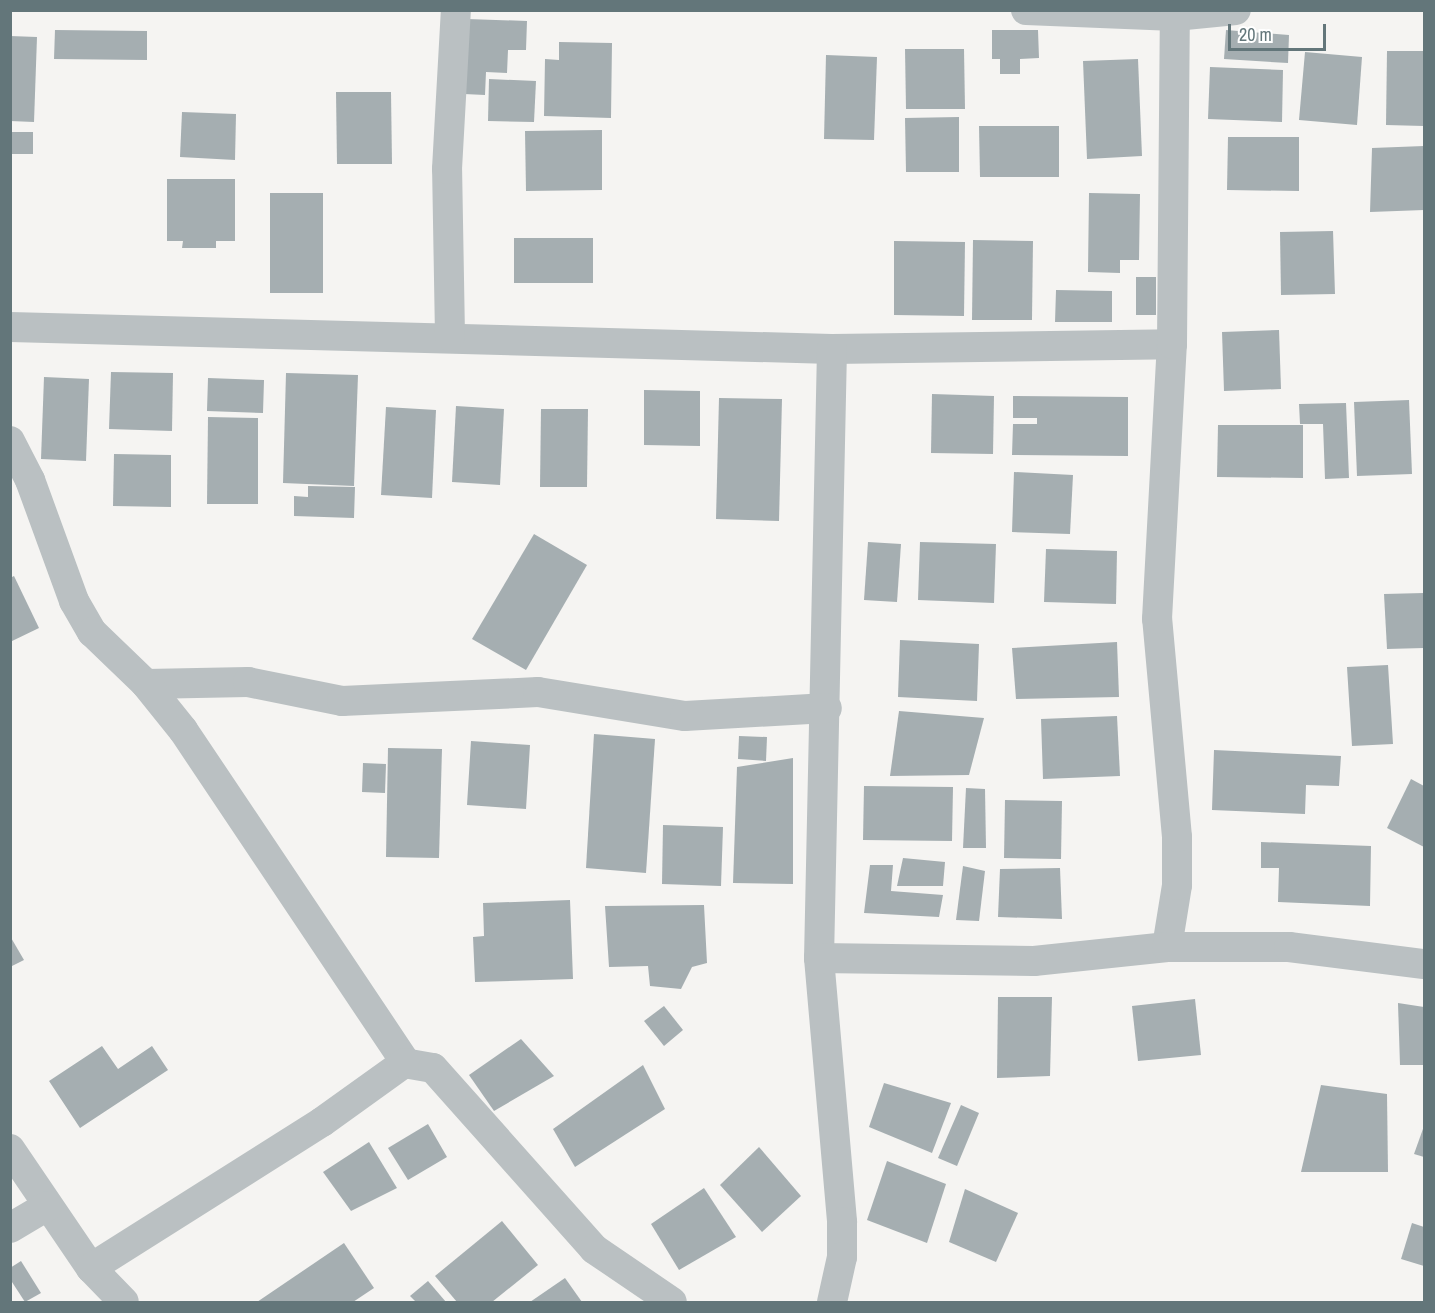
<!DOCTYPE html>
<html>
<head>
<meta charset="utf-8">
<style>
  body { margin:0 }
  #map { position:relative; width:1435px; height:1313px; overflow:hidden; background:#f5f4f2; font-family:"Archivo Narrow",sans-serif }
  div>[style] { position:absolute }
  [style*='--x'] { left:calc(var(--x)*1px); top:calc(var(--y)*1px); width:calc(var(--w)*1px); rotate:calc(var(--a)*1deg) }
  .building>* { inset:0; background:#a5aeb1 }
  .minor>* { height:30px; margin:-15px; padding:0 15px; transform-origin:15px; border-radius:15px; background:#bac0c2 }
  span { translate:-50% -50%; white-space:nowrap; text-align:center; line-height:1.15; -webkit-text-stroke:6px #fff; paint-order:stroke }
  .frame { position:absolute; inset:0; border:12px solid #63767a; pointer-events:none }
  .scale { position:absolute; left:1228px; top:24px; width:98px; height:27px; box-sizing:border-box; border:3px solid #63767a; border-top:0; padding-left:8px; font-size:18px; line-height:21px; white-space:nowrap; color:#63767a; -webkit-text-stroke:4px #fff; paint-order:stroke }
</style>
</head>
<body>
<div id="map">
  <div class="building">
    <i style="clip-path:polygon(467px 19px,527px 21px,526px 50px,508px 50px,507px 73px,486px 72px,485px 95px,464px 94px)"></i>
    <i style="clip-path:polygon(55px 30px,147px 31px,147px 60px,54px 59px)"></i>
    <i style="clip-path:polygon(992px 30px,1038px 30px,1039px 58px,1020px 59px,1020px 74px,1000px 74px,1000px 59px,992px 59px)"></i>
    <i style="clip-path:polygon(1226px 30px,1289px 35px,1288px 63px,1224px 59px)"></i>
    <i style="clip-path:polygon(10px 36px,37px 37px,34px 122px,10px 121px)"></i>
    <i style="clip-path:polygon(559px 42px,612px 43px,611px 118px,544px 116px,545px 59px,559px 60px)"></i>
    <i style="clip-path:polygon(905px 49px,964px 49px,965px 109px,906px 109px)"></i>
    <i style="clip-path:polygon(1387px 51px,1424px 51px,1424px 126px,1386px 125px)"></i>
    <i style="clip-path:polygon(1305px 52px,1362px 57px,1357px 125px,1299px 120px)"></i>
    <i style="clip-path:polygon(826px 55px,877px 57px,874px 140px,824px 139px)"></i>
    <i style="clip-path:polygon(1138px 59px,1142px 156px,1087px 159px,1083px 61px)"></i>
    <i style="clip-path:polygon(1210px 67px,1283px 70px,1282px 122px,1208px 119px)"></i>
    <i style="clip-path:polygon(489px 79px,536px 81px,534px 122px,488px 121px)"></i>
    <i style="clip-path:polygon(336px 92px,391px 92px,392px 164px,337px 164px)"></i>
    <i style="clip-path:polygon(182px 112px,236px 114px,235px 160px,180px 157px)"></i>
    <i style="clip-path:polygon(959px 117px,959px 172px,906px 172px,905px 118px)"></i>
    <i style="clip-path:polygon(979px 126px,1059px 126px,1059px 177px,980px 177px)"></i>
    <i style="clip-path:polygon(602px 130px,602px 190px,526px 191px,525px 131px)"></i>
    <i style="clip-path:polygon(10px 132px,33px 132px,33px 154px,10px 154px)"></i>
    <i style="clip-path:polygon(1228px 137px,1299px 137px,1299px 191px,1227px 190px)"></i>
    <i style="clip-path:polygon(1424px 146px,1424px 210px,1370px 212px,1372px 148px)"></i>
    <i style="clip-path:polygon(167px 179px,235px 179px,235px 241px,216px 241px,216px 248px,182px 248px,183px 241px,167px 241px)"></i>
    <i style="clip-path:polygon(270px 193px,323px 193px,323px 293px,270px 293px)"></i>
    <i style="clip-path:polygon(1089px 193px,1140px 194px,1139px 260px,1120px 260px,1120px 273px,1088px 272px)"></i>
    <i style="clip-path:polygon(1333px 231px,1335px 294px,1281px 295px,1280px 232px)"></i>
    <i style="clip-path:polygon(514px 238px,593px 238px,593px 283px,514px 283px)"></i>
    <i style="clip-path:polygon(973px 240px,1033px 241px,1032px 320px,972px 320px)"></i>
    <i style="clip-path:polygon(894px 241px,965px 242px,964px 316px,894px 315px)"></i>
    <i style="clip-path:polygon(1136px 277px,1156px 277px,1156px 315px,1136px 315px)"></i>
    <i style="clip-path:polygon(1056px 290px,1112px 291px,1112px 322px,1055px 322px)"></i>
    <i style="clip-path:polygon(1279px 330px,1281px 389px,1224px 391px,1222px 332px)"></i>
    <i style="clip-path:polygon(111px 372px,173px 373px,172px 431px,109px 429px)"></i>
    <i style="clip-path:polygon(286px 373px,358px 375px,354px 486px,283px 483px)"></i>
    <i style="clip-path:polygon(44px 377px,89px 379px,86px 461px,41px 459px)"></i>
    <i style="clip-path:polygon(208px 378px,264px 380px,263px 413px,207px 411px)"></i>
    <i style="clip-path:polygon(644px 390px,700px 391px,700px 446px,644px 445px)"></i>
    <i style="clip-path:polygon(932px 394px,994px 396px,993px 454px,931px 453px)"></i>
    <i style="clip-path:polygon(1013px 396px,1128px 397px,1128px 456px,1012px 455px,1013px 424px,1037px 424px,1037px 418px,1013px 418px)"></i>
    <i style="clip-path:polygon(719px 398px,782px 399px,779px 521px,716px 519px)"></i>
    <i style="clip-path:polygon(1409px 400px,1412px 474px,1357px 476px,1354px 402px)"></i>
    <i style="clip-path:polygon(1346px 403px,1349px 478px,1325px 479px,1323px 424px,1300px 424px,1299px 404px)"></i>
    <i style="clip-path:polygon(456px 406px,504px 409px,500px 485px,452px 482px)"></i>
    <i style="clip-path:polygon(386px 407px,436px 410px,432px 498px,381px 495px)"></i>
    <i style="clip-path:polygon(541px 409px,588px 409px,587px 487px,540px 487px)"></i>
    <i style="clip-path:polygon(208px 417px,258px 418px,258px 504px,207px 504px)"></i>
    <i style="clip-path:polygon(1218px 425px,1303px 425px,1303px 478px,1217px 477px)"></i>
    <i style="clip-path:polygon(114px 454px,171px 455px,171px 507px,113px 506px)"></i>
    <i style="clip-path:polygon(1014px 472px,1073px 475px,1070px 534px,1012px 532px)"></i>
    <i style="clip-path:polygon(308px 486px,355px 487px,354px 518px,294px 516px,294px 496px,308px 497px)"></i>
    <i style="clip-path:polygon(534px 534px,587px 565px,526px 670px,472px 639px)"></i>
    <i style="clip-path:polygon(868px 542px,901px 544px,897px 602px,864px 600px)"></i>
    <i style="clip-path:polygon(920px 542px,996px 544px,994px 603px,918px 600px)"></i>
    <i style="clip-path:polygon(1046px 549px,1117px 551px,1116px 604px,1044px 602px)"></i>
    <i style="clip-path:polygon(14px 576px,39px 628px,10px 642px,10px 578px)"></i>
    <i style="clip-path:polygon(1424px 593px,1424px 648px,1387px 649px,1384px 594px)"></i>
    <i style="clip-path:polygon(900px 640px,979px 644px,977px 701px,898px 697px)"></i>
    <i style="clip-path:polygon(1117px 642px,1119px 697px,1016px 699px,1012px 648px)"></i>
    <i style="clip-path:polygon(1388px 665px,1393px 744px,1352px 746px,1347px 667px)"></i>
    <i style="clip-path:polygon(899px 711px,984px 718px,969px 775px,890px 776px)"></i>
    <i style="clip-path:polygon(1117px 716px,1120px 776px,1043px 779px,1041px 719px)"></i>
    <i style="clip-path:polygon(594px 734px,655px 739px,646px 873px,586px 868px)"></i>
    <i style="clip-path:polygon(739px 736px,767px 737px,766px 761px,738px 759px)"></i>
    <i style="clip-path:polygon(471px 741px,530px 745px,526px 809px,467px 805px)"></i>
    <i style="clip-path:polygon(388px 748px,442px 749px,439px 858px,386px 857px)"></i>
    <i style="clip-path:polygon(1214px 750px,1341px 756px,1339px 786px,1306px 785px,1305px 814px,1212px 810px)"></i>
    <i style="clip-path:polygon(793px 758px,793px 884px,733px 883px,737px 767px)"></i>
    <i style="clip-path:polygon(363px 763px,386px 764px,385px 793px,362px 792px)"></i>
    <i style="clip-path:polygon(1411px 779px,1424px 786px,1424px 847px,1387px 828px)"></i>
    <i style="clip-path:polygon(864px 786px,953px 787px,952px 841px,863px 840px)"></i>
    <i style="clip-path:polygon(966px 788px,985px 789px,986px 848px,963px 848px)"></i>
    <i style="clip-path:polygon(1005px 800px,1062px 801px,1061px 859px,1004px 858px)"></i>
    <i style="clip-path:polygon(663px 825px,723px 827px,721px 886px,662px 884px)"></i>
    <i style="clip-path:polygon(1261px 842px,1371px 846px,1370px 906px,1278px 902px,1279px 868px,1261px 868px)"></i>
    <i style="clip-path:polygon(903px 858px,945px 862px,943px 886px,897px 886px)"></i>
    <i style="clip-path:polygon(870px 865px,893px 865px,891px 891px,943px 895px,939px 917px,864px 913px)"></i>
    <i style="clip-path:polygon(963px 866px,985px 871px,979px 921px,956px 920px)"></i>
    <i style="clip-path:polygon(1060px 868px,1062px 919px,998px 917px,1000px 869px)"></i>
    <i style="clip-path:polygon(570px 900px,573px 979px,475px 982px,473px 937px,484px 936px,483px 903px)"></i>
    <i style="clip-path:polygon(704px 905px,707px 963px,692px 967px,681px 989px,650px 986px,648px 966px,609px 967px,605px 906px)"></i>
    <i style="clip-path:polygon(10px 936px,24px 960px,10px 967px)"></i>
    <i style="clip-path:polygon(998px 997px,1052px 997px,1050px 1076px,997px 1078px)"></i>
    <i style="clip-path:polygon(1195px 999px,1201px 1055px,1138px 1061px,1132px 1006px)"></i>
    <i style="clip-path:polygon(1398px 1003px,1424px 1007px,1424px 1065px,1400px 1065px)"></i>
    <i style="clip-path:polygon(664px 1006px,683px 1030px,664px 1046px,644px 1021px)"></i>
    <i style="clip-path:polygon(521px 1039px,554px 1076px,494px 1111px,469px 1075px)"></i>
    <i style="clip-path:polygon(102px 1046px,118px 1069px,152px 1046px,168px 1070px,80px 1128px,49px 1081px)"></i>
    <i style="clip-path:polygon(643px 1065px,665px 1109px,575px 1167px,553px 1129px)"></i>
    <i style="clip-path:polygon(884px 1083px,951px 1103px,932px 1153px,869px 1127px)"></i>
    <i style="clip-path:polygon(1321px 1085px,1387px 1094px,1388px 1172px,1301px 1172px)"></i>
    <i style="clip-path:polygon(961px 1105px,979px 1113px,957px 1166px,938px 1158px)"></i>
    <i style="clip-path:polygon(428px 1124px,447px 1157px,408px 1180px,388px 1148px)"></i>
    <i style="clip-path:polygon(1424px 1126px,1424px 1157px,1414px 1154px)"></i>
    <i style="clip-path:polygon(369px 1142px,397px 1188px,351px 1211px,323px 1172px)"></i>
    <i style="clip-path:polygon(759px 1147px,801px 1196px,762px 1232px,720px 1185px)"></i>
    <i style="clip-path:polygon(887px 1161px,946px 1184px,927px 1243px,867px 1220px)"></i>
    <i style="clip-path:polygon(704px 1188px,736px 1237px,679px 1270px,651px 1224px)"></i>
    <i style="clip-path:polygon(965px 1189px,1018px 1213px,996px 1262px,949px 1242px)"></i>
    <i style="clip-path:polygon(502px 1221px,538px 1265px,492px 1302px,457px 1302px,435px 1276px)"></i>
    <i style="clip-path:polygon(1412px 1223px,1424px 1227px,1424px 1266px,1401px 1259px)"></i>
    <i style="clip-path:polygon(344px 1243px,374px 1288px,353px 1302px,257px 1302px)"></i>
    <i style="clip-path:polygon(21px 1261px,41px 1293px,25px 1302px,10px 1279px,10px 1268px)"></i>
    <i style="clip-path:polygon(565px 1278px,582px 1302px,530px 1302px)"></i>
    <i style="clip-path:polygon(428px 1281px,446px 1302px,416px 1302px,410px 1296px)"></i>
  </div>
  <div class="minor">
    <i style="--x:1026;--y:10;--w:149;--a:2.3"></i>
    <i style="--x:1175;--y:16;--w:61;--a:-5.6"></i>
    <i style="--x:10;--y:327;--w:822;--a:1.53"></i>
    <i style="--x:832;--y:349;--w:340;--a:-0.8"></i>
    <i style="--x:450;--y:336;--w:167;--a:-91"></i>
    <i style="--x:447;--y:169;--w:159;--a:-86.8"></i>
    <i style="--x:832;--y:349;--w:609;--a:91.22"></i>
    <i style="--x:819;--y:958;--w:265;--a:85"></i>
    <i style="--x:842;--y:1222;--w:35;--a:90"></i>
    <i style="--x:842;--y:1257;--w:46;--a:102.5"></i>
    <i style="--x:10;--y:441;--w:44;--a:62.9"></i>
    <i style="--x:30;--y:480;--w:129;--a:70"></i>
    <i style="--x:74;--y:601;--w:36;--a:60"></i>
    <i style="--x:92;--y:632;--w:75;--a:43.9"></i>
    <i style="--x:146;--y:684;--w:102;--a:-1.1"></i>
    <i style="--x:248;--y:682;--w:96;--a:11.4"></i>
    <i style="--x:342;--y:701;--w:196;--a:-2.6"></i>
    <i style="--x:538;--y:692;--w:149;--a:9.3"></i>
    <i style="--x:685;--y:716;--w:142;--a:-3.2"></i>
    <i style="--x:146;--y:684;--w:59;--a:51.2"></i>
    <i style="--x:183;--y:730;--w:401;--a:56.2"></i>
    <i style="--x:1167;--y:947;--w:63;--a:-80.8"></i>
    <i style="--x:1177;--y:885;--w:48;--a:-90"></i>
    <i style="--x:1177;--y:837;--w:219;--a:-95.2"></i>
    <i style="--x:1157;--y:619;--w:275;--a:-86.9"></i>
    <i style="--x:1172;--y:344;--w:328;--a:-89.5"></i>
    <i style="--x:819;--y:958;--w:215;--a:0.8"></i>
    <i style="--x:1034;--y:961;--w:134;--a:-6"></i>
    <i style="--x:1167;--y:947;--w:122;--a:0"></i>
    <i style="--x:1289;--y:947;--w:136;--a:7.2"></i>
    <i style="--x:10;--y:1149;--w:144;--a:55.8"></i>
    <i style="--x:91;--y:1268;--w:47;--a:45.9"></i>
    <i style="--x:10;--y:1228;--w:43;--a:-30.7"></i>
    <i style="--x:91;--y:1268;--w:273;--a:-32.3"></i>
    <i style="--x:322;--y:1122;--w:101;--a:-35.7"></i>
    <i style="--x:404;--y:1063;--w:29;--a:10"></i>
    <i style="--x:433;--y:1068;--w:242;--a:48.3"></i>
    <i style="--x:594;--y:1249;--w:94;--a:34.2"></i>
  </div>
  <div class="frame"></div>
  <div class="scale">20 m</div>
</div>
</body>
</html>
